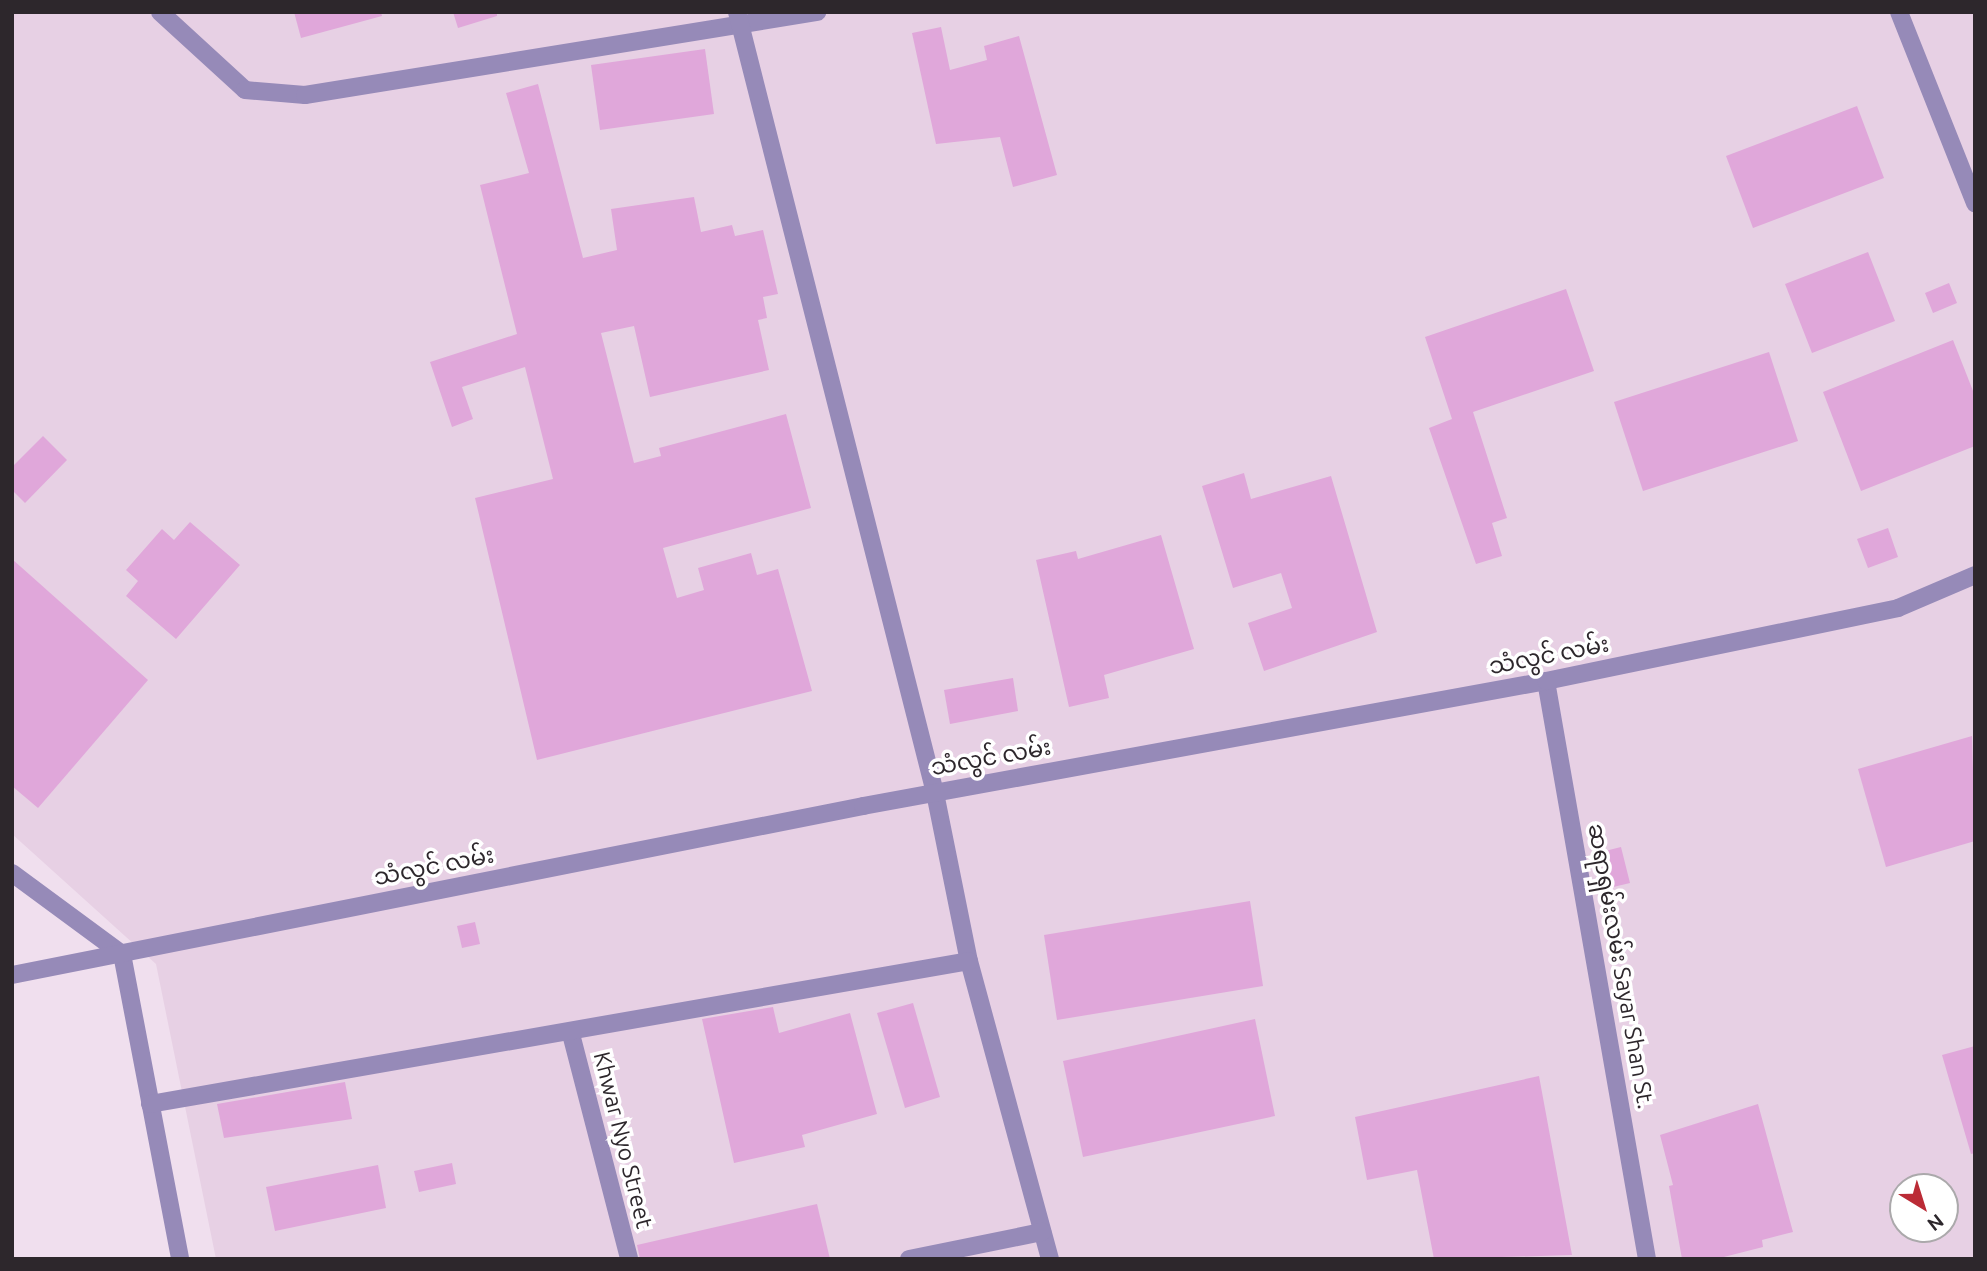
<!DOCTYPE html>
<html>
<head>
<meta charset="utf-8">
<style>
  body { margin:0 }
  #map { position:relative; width:1987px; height:1271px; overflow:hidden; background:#f0dfee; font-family:Ubuntu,"Noto Sans Myanmar",sans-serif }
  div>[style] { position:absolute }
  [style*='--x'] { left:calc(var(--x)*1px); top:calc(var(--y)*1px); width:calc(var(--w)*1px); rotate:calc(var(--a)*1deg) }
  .built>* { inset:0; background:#e7d0e4 }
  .building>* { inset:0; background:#e0a7da }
  .minor>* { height:18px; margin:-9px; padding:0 9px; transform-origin:9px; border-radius:9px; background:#968ab8 }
  .tertiary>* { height:18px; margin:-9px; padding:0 9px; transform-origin:9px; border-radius:9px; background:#968ab8 }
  span { translate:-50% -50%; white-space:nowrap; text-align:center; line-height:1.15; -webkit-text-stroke:7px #fff; paint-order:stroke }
  .street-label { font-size:23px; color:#2d272c }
  .frame { position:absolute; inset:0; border:14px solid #2d272c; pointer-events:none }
  .north { position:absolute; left:1889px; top:1173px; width:70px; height:70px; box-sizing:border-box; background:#fff; border:2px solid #aba9ab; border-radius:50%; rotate:142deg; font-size:19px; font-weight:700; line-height:28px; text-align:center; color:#2d272c }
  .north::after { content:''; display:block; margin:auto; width:24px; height:32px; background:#bb2b36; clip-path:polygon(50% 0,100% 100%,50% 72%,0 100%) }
</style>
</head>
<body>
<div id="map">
  <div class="built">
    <i style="clip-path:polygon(evenodd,12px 12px,1975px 12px,1975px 1259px,216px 1259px,156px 964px,12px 834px,12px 12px,1903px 1187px,1945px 1187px,1945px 1229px,1903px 1229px,1903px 1187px)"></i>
  </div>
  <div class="building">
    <i style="clip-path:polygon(294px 12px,381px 12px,382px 16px,301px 38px)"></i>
    <i style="clip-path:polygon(453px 12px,497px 12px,497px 16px,458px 28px)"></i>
    <i style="clip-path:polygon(941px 27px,950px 70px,987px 60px,984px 46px,1019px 36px,1057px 175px,1013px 187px,1000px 137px,936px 144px,912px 33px)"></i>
    <i style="clip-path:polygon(705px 49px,714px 114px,600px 130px,591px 65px)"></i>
    <i style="clip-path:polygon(538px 84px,583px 258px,617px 250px,611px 209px,694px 197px,701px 232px,732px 225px,735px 236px,763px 230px,778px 294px,763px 297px,767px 318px,758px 320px,769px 370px,650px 397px,634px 326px,601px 333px,634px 463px,661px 456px,659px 448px,786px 414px,811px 508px,663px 548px,677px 598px,704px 590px,698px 568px,751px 553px,757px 575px,778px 569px,812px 691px,537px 760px,475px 498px,553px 479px,525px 367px,462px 387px,473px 419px,452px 427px,430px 362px,517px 334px,480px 185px,529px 173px,506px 93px)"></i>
    <i style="clip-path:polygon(1857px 106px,1884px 178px,1753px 228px,1726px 156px)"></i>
    <i style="clip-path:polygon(1868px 252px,1895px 321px,1812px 353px,1785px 284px)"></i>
    <i style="clip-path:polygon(1949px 283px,1957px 303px,1933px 313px,1925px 293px)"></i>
    <i style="clip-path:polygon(1566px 289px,1594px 371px,1473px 412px,1507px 518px,1492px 523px,1502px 556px,1476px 564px,1429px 428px,1452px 419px,1425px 337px)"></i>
    <i style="clip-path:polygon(1953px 340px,1975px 396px,1975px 446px,1861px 491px,1823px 392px)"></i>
    <i style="clip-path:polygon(1769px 352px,1798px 441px,1643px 491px,1614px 402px)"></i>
    <i style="clip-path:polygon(43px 436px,67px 460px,25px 503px,12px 490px,12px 467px)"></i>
    <i style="clip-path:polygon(1244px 473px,1251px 499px,1331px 476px,1377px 632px,1264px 671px,1248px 623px,1292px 608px,1281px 573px,1233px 588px,1202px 486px)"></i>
    <i style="clip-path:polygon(190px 522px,240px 565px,176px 639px,126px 596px,138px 581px,126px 570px,162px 529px,174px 540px)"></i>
    <i style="clip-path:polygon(1888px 528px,1898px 557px,1868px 568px,1857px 539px)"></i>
    <i style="clip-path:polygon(1161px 535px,1194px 649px,1104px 675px,1109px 698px,1069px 707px,1036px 560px,1076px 551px,1078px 559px)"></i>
    <i style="clip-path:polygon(12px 559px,148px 680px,38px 808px,12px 786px)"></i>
    <i style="clip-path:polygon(1013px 678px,1018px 711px,950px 724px,944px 690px)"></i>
    <i style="clip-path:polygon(1972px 736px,1975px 841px,1886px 867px,1858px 769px)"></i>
    <i style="clip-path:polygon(1621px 847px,1630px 883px,1609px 888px,1601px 852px)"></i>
    <i style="clip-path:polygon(1250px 901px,1263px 986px,1057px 1020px,1044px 935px)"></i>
    <i style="clip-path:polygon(475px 922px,480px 944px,462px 948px,457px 926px)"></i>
    <i style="clip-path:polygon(913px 1003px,940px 1097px,905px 1108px,877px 1013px)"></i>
    <i style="clip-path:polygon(773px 1007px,779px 1033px,850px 1013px,877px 1114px,802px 1135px,805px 1147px,734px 1163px,702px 1019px)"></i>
    <i style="clip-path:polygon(1255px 1019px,1275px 1116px,1083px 1157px,1063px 1061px)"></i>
    <i style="clip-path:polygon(1975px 1046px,1975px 1153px,1971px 1154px,1942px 1055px)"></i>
    <i style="clip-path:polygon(1539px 1076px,1572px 1255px,1434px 1259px,1417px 1170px,1367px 1180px,1355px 1117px)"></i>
    <i style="clip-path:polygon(345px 1082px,352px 1119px,224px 1138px,217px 1104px)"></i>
    <i style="clip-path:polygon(1758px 1104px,1793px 1232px,1762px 1240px,1763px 1247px,1716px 1259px,1682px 1259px,1669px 1186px,1673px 1185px,1660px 1135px)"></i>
    <i style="clip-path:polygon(452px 1163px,456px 1184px,419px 1192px,414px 1171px)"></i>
    <i style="clip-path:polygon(378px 1165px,386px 1208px,275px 1231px,266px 1187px)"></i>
    <i style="clip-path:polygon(817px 1204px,830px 1259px,640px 1259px,637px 1245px)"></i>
  </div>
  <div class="minor">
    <i style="--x:160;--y:12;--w:115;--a:42.5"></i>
    <i style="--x:245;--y:90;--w:60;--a:4.8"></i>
    <i style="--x:305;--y:95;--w:519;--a:-9.21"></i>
    <i style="--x:737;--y:12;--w:806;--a:75.77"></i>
    <i style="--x:935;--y:793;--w:171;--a:78.6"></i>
    <i style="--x:969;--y:961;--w:309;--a:74.8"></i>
    <i style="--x:1899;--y:12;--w:206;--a:68.3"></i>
    <i style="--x:1546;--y:681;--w:587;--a:80.09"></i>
    <i style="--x:12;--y:873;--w:137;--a:36.4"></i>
    <i style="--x:122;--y:954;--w:310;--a:79.2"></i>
    <i style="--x:571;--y:1034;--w:232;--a:75.5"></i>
    <i style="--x:150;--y:1104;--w:831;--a:-9.9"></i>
    <i style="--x:909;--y:1259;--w:136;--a:-11.5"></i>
  </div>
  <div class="tertiary">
    <i style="--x:12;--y:975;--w:868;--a:-11.23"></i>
    <i style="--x:863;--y:806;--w:694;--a:-10.37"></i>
    <i style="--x:1546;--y:681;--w:359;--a:-11.7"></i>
    <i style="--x:1898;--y:608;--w:84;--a:-23.2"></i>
  </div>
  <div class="street-label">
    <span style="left:1549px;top:655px;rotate:-11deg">သံလွင် လမ်း</span>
    <span style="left:991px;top:757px;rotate:-10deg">သံလွင် လမ်း</span>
    <span style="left:434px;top:866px;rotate:-11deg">သံလွင် လမ်း</span>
    <span style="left:1621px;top:966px;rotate:80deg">ဆရာရှမ်းလမ်း Sayar Shan St.</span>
    <span style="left:623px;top:1140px;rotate:76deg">Khwar Nyo Street</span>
  </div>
  <div class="frame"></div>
  <div class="north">N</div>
</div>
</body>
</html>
